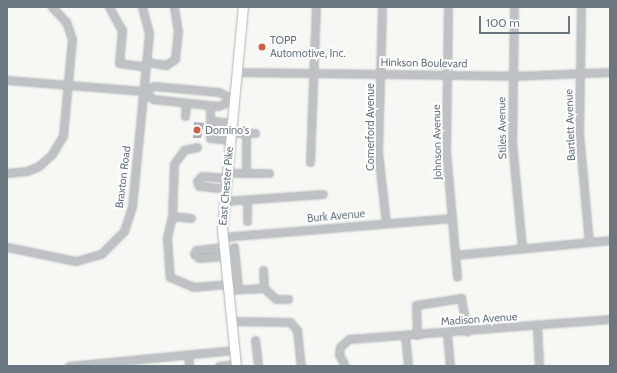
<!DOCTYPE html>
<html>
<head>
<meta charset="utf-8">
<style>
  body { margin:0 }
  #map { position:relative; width:617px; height:373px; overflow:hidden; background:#f7f7f4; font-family:Cabin,sans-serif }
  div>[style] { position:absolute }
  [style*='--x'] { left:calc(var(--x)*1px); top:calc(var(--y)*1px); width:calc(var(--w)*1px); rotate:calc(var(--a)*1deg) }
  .building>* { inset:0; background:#a6adb2 }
  .roads { filter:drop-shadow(0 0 1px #b2b6b9) drop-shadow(0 0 1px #b2b6b9) }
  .minor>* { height:7px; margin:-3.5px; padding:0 3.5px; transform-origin:3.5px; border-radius:3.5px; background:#bec2c5 }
  .major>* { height:9px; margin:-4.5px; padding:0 4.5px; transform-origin:4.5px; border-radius:4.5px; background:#fff }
  .dots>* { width:11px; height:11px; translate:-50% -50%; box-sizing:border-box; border:2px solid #fff; border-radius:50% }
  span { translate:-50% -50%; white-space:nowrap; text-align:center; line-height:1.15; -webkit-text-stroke:4px #fff; paint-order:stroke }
  .poi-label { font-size:11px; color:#6a7781 }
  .left { translate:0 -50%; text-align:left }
  .street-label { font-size:11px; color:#6a7781 }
  .frame { position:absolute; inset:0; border:8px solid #6a7781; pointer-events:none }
  .scale { position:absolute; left:479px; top:16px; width:91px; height:18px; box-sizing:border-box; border:2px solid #6a7781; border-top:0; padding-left:5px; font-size:12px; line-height:14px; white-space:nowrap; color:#6a7781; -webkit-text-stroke:3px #fff; paint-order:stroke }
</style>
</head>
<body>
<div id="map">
  <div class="building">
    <i style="clip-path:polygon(194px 122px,204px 123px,201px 138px,193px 138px)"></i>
  </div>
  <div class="roads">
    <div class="minor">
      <i style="--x:109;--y:7;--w:26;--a:61"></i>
      <i style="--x:122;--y:30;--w:33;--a:95"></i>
      <i style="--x:119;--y:63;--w:27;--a:8"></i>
      <i style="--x:382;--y:7;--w:145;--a:91.6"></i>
      <i style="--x:378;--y:152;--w:71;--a:83.6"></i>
      <i style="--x:448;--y:7;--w:144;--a:90.8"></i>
      <i style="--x:446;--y:151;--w:126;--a:85"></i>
      <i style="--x:514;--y:7;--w:135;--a:90.8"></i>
      <i style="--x:512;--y:142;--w:106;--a:84.6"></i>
      <i style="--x:581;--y:7;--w:126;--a:90.9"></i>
      <i style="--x:579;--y:133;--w:109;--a:84.8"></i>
      <i style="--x:147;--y:62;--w:19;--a:9"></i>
      <i style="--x:166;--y:65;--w:11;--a:-34"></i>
      <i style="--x:175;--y:59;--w:27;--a:-84"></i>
      <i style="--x:178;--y:32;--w:25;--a:-99"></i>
      <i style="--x:237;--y:72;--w:276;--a:0.8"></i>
      <i style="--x:513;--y:76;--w:97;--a:-2.4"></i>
      <i style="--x:7;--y:80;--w:137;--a:4.6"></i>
      <i style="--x:144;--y:91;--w:11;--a:-27"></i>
      <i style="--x:154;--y:86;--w:65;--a:5.3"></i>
      <i style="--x:219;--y:92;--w:17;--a:28"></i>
      <i style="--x:144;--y:91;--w:12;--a:42"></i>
      <i style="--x:153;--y:99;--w:65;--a:6.1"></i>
      <i style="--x:218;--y:106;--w:17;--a:-21"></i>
      <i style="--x:210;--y:105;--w:33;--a:90"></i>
      <i style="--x:210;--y:138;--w:20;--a:6"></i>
      <i style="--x:185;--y:116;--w:13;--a:-86"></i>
      <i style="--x:212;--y:121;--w:20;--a:6"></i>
      <i style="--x:231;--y:133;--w:24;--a:0"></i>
      <i style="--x:197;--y:147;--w:13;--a:167"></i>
      <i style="--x:184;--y:150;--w:17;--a:126"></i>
      <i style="--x:174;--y:164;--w:52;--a:92.2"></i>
      <i style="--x:172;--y:216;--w:23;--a:103"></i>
      <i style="--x:167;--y:238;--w:39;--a:86"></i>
      <i style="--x:170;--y:277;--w:25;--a:23"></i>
      <i style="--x:193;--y:287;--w:33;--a:-5"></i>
      <i style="--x:310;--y:162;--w:155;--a:-87.8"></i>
      <i style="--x:7;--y:173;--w:20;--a:-6"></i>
      <i style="--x:27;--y:171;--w:13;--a:-23"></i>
      <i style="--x:39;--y:166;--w:18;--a:-43"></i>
      <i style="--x:52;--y:154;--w:21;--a:-59"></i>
      <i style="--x:63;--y:136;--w:97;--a:-84.7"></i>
      <i style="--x:72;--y:39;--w:18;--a:-109"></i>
      <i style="--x:66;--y:22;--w:21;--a:-133"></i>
      <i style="--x:227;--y:173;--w:42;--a:0"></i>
      <i style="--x:246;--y:173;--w:40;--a:-90"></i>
      <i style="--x:225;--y:189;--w:26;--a:-173"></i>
      <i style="--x:199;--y:186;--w:5;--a:-112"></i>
      <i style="--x:197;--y:181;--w:7;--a:-45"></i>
      <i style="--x:202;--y:176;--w:24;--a:5"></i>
      <i style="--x:247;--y:200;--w:21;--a:90"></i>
      <i style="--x:224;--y:201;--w:99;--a:-4"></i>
      <i style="--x:172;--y:216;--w:19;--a:6"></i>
      <i style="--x:222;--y:237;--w:231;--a:-4.7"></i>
      <i style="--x:7;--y:247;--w:70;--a:11.5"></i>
      <i style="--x:76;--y:261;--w:26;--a:-16"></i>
      <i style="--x:101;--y:254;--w:33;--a:-45"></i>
      <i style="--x:124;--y:231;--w:25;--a:-72"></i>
      <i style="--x:132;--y:207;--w:175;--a:-84.4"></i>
      <i style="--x:149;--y:33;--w:27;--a:-105"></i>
      <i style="--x:222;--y:247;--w:26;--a:173"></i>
      <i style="--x:196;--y:250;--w:4;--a:117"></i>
      <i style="--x:194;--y:254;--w:6;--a:39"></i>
      <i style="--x:199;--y:258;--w:24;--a:-5"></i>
      <i style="--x:234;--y:247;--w:40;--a:84.3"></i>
      <i style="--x:455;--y:255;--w:156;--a:-5.5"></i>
      <i style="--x:263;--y:270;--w:18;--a:87"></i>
      <i style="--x:227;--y:290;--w:37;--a:-3"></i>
      <i style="--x:264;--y:288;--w:16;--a:43"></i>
      <i style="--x:276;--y:299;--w:12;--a:0"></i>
      <i style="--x:231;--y:321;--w:59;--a:1"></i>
      <i style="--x:290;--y:322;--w:11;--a:49"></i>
      <i style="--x:297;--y:330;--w:36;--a:84"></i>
      <i style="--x:537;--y:326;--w:40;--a:87.1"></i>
      <i style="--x:447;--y:333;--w:33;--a:85"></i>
      <i style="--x:417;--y:335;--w:30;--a:-92"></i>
      <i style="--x:416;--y:305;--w:46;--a:-8.8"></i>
      <i style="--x:461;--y:298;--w:34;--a:80"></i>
      <i style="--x:405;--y:336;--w:30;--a:84"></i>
      <i style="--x:255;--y:340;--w:26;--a:83"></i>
      <i style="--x:188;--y:355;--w:11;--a:85"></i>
      <i style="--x:69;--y:366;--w:166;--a:-5.5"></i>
      <i style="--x:219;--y:366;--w:16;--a:-7"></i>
      <i style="--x:345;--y:366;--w:13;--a:-117"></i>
      <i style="--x:339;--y:354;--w:7;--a:-82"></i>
      <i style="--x:340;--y:347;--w:12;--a:-42"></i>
      <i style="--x:349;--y:339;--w:262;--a:-4.4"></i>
    </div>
    <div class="major">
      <i style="--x:236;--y:366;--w:139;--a:-95.8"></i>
      <i style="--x:222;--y:228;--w:222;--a:-84.6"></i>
    </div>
  </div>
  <div class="dots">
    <i style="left:262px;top:47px;background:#cd603e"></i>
    <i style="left:197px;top:130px;background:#cd603e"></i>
  </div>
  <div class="poi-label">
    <span class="left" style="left:270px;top:47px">TOPP<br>Automotive, Inc.</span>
    <span class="left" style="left:205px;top:130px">Domino's</span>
  </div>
  <div class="street-label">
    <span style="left:424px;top:63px;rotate:1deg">Hinkson Boulevard</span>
    <span style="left:570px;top:125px;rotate:-92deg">Bartlett Avenue</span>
    <span style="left:370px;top:127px;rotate:-90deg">Comerford Avenue</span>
    <span style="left:502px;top:128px;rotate:-91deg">Stiles Avenue</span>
    <span style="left:437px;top:142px;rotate:-91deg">Johnson Avenue</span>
    <span style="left:123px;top:177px;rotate:-83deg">Braxton Road</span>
    <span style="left:226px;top:186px;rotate:-85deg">East Chester Pike</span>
    <span style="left:336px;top:216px;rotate:-5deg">Burk Avenue</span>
    <span style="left:479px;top:319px;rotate:-4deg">Madison Avenue</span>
  </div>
  <div class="frame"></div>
  <div class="scale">100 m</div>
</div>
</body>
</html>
